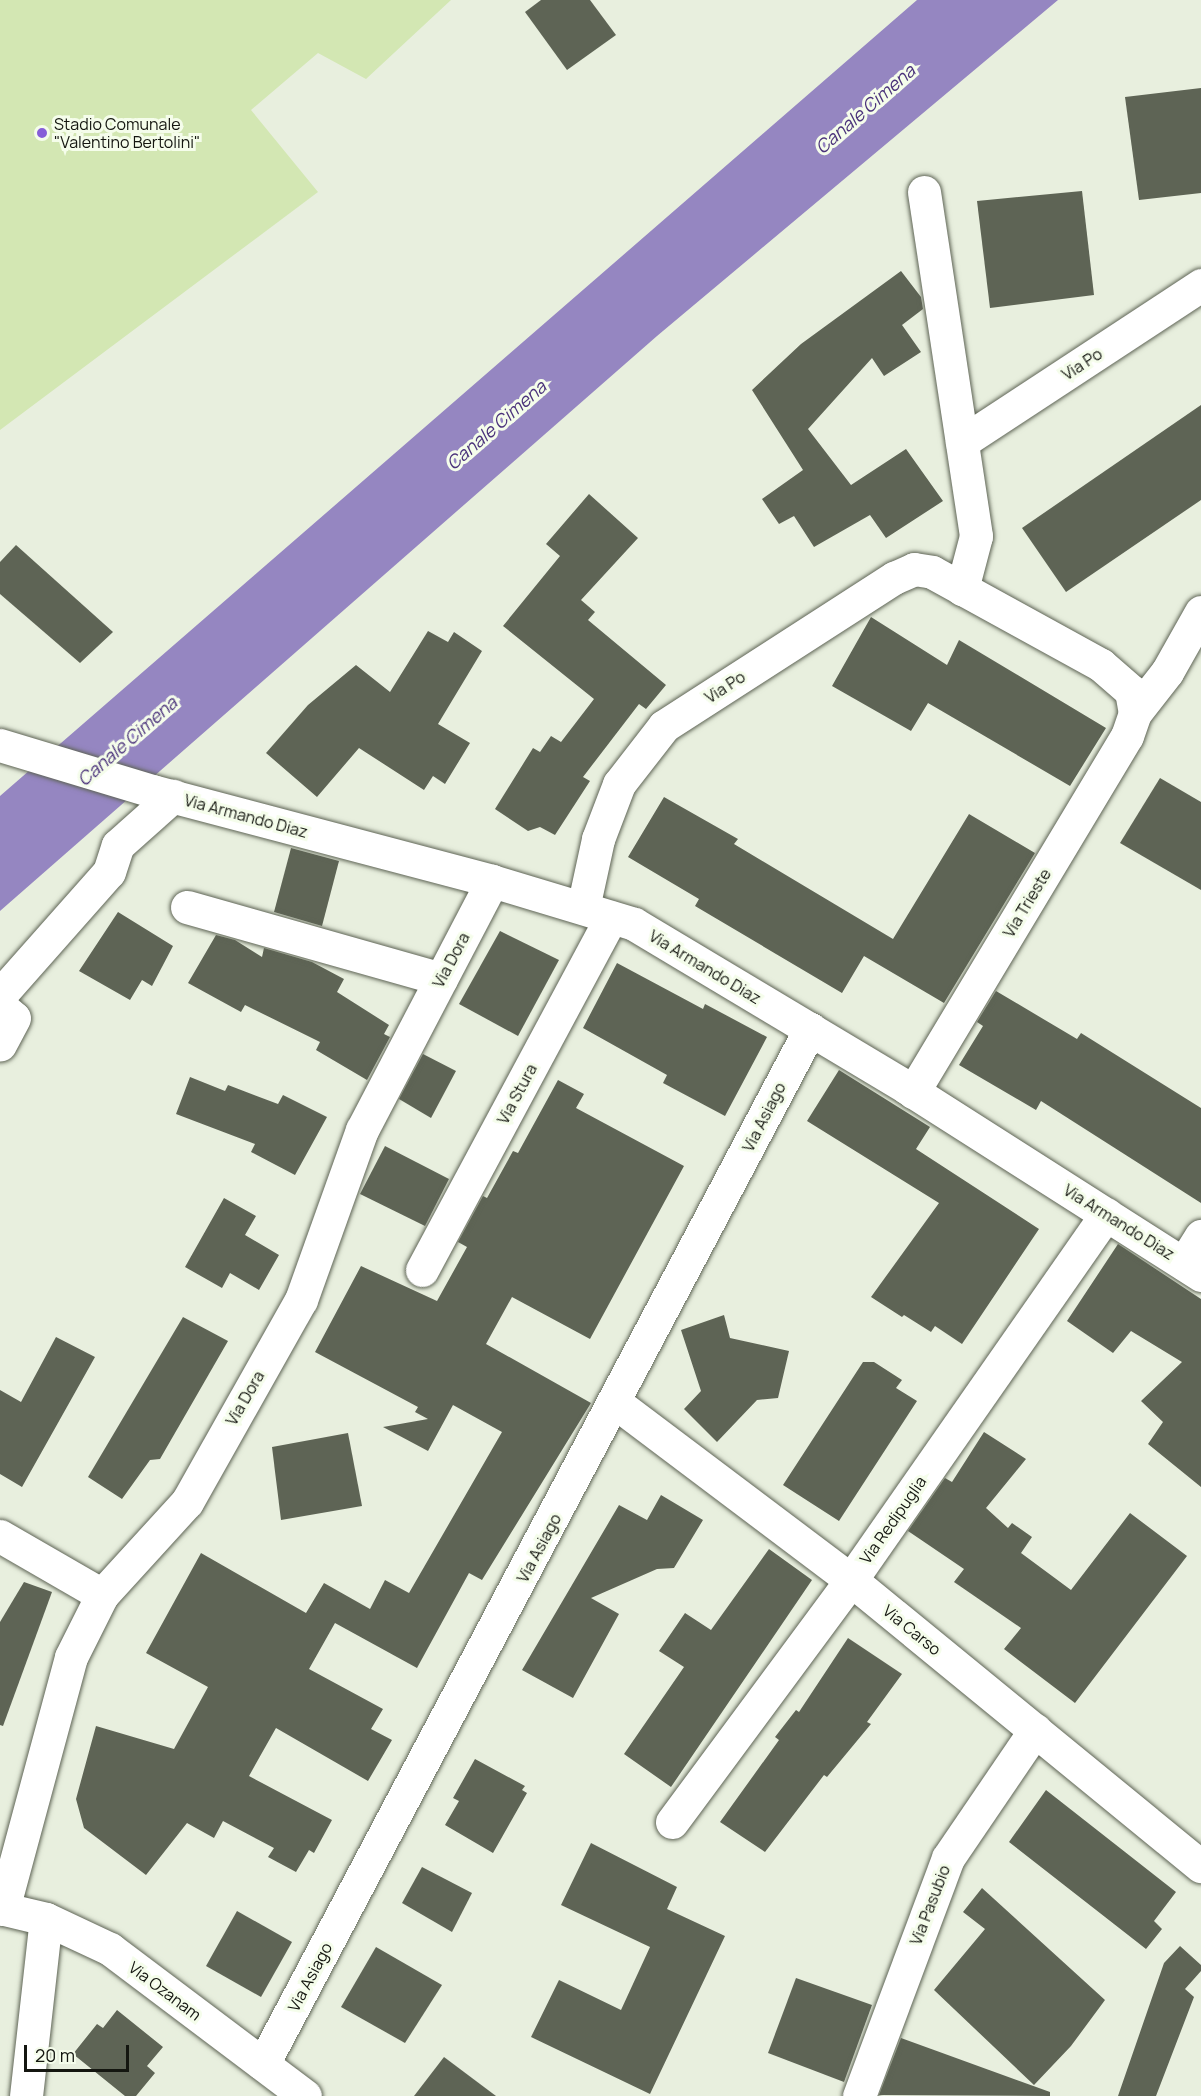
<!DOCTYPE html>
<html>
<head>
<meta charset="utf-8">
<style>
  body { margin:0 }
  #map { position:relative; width:1201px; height:2096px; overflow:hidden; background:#e8efde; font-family:Manrope,sans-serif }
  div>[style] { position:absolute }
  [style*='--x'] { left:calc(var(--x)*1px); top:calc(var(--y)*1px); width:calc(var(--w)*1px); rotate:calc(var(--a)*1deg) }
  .green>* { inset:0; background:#d3e7b3 }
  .water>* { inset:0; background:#9586c1 }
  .building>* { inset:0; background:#5e6455 }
  .roads { filter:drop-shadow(0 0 2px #5e6455) drop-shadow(0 0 2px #5e6455) }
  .minor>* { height:33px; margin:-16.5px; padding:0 16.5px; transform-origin:16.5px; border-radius:16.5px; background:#fff }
  .dots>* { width:16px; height:16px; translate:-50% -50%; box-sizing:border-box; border:3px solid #f5fdeb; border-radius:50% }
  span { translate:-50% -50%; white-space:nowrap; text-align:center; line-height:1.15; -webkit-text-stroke:6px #f5fdeb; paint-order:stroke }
  .poi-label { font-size:16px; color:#141610 }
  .left { translate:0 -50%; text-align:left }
  .street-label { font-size:16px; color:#141610 }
  .water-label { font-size:18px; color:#4b337b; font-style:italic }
  .scale { position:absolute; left:24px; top:2045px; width:105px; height:27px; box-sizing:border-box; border:3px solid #141610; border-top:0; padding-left:8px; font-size:18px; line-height:21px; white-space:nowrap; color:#141610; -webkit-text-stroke:4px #f5fdeb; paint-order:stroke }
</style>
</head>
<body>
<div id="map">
  <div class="green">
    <i style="clip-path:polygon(0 0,451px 0,366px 79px,318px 53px,251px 110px,318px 192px,0 430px)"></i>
  </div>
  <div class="water">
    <i style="clip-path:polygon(917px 0,1058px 0,657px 336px,0 911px,0 796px)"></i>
  </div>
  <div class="building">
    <i style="clip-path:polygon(541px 0,590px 0,616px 35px,567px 70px,525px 12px)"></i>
    <i style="clip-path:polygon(1201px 88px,1201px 193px,1139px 200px,1125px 97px)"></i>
    <i style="clip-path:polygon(1082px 191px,1094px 295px,990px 308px,977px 201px)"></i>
    <i style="clip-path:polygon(901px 271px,921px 297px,923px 309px,902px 325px,921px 352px,884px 376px,872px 358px,808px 429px,851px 485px,906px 449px,943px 501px,886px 538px,870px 515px,814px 547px,794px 516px,779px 524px,762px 499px,803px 470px,752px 390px,801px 344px)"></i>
    <i style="clip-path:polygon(1201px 405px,1201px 500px,1066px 592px,1022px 528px)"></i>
    <i style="clip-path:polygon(589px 494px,638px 538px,581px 600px,595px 612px,588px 620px,666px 685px,646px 709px,639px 704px,583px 777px,590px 781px,555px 835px,540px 827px,528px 831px,495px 809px,533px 748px,540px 752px,551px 736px,561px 742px,594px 699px,503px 626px,560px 556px,546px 544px)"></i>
    <i style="clip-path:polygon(16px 545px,113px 632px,80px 663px,0 594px,0 562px)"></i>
    <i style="clip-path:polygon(871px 617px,947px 665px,959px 640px,1106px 728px,1070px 786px,928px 703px,911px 731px,832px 686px)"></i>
    <i style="clip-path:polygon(428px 631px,448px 642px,454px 632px,482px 651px,438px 724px,470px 743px,445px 784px,433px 776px,424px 790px,359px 748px,317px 797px,266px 753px,308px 705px,356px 665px,390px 692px)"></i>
    <i style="clip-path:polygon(1160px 778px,1201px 802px,1201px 890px,1120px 843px)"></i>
    <i style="clip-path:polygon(664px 797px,738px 839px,734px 844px,893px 939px,969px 814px,1035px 853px,944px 1003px,864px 956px,842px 993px,695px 906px,699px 899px,628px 857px)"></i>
    <i style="clip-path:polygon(291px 848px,339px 861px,322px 926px,274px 912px)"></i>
    <i style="clip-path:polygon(118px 912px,173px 946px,152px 986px,142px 980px,130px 1000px,79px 971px)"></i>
    <i style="clip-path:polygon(500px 931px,559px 960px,518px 1036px,459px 1004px)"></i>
    <i style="clip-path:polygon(216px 935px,235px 940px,262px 957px,264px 948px,312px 962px,344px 979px,337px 992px,389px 1025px,384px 1034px,390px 1037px,367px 1080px,316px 1050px,320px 1042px,245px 1005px,241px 1012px,188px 983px)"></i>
    <i style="clip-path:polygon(617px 963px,703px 1009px,705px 1004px,767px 1037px,725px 1116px,663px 1083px,667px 1075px,583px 1028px)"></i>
    <i style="clip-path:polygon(996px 991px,1077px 1039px,1081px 1033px,1201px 1108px,1201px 1203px,1041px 1101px,1036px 1110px,959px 1065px,983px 1026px,977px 1022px)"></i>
    <i style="clip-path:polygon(423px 1054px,456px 1071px,431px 1118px,399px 1099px)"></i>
    <i style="clip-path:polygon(839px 1070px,930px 1127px,916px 1149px,1039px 1229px,962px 1344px,935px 1326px,931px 1332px,904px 1315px,902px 1317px,871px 1297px,939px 1203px,807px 1121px)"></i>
    <i style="clip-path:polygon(190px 1077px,225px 1091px,228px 1085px,278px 1104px,283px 1095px,327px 1117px,295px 1175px,251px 1152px,255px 1144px,176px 1114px)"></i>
    <i style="clip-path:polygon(558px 1080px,584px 1094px,576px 1108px,684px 1166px,590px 1339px,512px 1297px,486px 1344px,591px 1403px,482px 1580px,469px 1573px,417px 1668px,335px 1623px,309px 1669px,383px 1709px,371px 1729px,392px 1740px,368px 1781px,276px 1728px,249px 1776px,332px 1820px,314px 1853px,309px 1850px,296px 1872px,268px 1857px,274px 1848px,223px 1821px,214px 1838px,187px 1823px,146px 1875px,84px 1828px,76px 1799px,96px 1726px,174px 1749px,208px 1687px,146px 1653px,201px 1553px,306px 1613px,324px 1583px,370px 1609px,385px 1580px,409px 1593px,502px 1432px,453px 1405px,428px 1451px,383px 1427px,428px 1419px,415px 1412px,418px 1407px,315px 1352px,361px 1266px,437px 1301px,467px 1247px,458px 1242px,483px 1196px,487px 1198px,513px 1151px,518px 1153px)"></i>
    <i style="clip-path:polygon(385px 1146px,449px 1179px,425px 1226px,360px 1194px)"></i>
    <i style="clip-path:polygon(224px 1198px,256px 1216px,245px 1235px,279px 1255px,259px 1290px,230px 1273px,222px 1288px,185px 1267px)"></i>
    <i style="clip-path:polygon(1118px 1244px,1201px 1299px,1201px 1487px,1148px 1444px,1163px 1422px,1141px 1401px,1182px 1362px,1131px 1331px,1113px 1353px,1067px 1321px)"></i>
    <i style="clip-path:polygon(724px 1315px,730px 1338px,789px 1351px,778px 1398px,757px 1400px,717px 1442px,684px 1409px,701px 1391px,681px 1330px)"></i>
    <i style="clip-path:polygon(183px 1317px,228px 1341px,160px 1459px,150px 1460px,122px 1499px,88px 1477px)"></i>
    <i style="clip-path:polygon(56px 1337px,95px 1357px,22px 1487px,0 1474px,0 1390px,21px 1402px)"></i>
    <i style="clip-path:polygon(863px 1362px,874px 1362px,902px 1380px,896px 1388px,917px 1401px,839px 1521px,783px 1485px)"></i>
    <i style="clip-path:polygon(984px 1432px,1026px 1459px,986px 1508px,1008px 1528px,1012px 1523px,1032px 1537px,1021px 1553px,1071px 1590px,1130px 1513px,1187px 1556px,1075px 1703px,1004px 1649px,1021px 1628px,954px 1582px,964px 1569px,908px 1531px,945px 1478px,952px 1482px)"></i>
    <i style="clip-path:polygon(348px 1433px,362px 1506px,281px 1520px,272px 1447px)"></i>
    <i style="clip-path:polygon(661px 1495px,703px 1520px,674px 1568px,657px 1569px,591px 1598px,619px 1614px,573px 1698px,522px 1670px,619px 1505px,647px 1520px)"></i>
    <i style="clip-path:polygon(769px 1549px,812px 1580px,671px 1787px,624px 1754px,684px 1667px,659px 1651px,685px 1613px,711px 1630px)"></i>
    <i style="clip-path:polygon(24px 1582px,52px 1592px,3px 1726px,0 1725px,0 1622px)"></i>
    <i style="clip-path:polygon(848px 1638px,902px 1674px,867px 1722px,871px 1724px,827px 1777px,824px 1775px,765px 1852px,720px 1822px,779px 1740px,775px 1737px,796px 1710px,799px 1712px)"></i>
    <i style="clip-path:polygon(475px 1759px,525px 1786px,522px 1790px,527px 1793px,493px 1853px,445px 1825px,459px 1801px,453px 1798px)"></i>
    <i style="clip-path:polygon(1046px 1790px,1176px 1892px,1154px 1921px,1162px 1929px,1146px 1949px,1009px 1842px)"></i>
    <i style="clip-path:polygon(591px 1843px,677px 1887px,667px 1909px,725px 1936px,650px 2094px,531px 2037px,559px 1980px,621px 2010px,650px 1947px,561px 1905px)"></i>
    <i style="clip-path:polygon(422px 1867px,472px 1893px,452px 1932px,402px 1903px)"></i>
    <i style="clip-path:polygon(982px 1888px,1105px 2000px,1071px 2046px,1034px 2085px,934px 1990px,985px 1929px,963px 1912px)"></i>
    <i style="clip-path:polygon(237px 1911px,292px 1942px,261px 1997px,206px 1966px)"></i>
    <i style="clip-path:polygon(1180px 1946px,1201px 1965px,1201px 1971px,1185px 1989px,1194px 1997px,1156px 2096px,1118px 2096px,1164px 1963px)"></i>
    <i style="clip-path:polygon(376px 1947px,442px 1985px,405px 2043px,341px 2007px)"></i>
    <i style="clip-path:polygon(796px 1978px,872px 2005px,844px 2082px,768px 2053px)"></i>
    <i style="clip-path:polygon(117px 2010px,163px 2047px,147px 2066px,155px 2073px,136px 2096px,125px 2096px,73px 2054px,97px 2024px,103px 2028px)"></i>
    <i style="clip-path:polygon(901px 2038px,1050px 2092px,1050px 2096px,879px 2095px)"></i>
    <i style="clip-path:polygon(444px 2057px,496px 2096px,414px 2096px)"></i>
  </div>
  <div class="roads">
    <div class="minor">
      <i style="--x:924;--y:192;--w:348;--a:81.4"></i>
      <i style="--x:976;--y:536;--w:55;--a:104.8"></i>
      <i style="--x:962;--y:442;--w:286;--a:-33.3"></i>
      <i style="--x:0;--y:745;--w:159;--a:16.8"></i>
      <i style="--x:152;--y:791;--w:352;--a:14.8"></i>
      <i style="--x:492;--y:881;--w:148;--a:16.8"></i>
      <i style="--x:634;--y:924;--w:317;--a:30.9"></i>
      <i style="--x:906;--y:1087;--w:350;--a:32.5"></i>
      <i style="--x:187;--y:907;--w:264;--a:15.8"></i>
      <i style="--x:583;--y:908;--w:71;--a:-77.7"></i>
      <i style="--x:598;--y:839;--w:59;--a:-69.1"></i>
      <i style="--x:619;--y:784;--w:73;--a:-52.2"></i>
      <i style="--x:664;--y:726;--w:274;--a:-32.8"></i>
      <i style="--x:894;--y:578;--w:22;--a:-24"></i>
      <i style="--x:914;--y:569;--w:18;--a:9"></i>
      <i style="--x:932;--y:572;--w:193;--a:28.8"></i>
      <i style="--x:1101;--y:665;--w:40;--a:41"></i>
      <i style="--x:1131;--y:691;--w:22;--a:80"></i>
      <i style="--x:0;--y:995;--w:164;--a:-48.5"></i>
      <i style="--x:109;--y:872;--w:28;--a:-72"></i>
      <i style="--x:118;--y:845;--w:74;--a:-41.7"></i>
      <i style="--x:0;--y:1006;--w:18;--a:41"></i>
      <i style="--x:14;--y:1018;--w:30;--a:118"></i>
      <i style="--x:913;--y:1092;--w:415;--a:-59"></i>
      <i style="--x:1127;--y:736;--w:24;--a:-71"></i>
      <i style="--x:1135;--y:713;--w:52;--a:-52"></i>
      <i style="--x:1167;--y:672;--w:69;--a:-60.5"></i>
      <i style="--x:1184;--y:1263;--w:32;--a:-58"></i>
      <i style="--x:422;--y:1270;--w:400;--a:-61.8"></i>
      <i style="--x:616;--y:1403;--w:294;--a:37"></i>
      <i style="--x:851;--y:1580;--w:452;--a:39.3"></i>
      <i style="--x:0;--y:1536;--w:118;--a:30"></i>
      <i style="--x:672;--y:1822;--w:301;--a:-53.5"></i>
      <i style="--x:851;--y:1580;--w:446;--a:-55.1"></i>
      <i style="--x:0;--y:1908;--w:47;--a:13.4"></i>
      <i style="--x:46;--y:1919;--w:71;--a:25.1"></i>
      <i style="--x:110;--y:1949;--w:244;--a:37"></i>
      <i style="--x:3;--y:1909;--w:261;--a:-74.9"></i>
      <i style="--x:71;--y:1657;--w:69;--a:-63.4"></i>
      <i style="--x:102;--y:1595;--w:126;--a:-47.6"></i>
      <i style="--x:187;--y:1502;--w:232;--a:-60.6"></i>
      <i style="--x:301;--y:1300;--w:181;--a:-70.3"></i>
      <i style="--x:362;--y:1130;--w:281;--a:-62.4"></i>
      <i style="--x:263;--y:2064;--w:1171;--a:-62.14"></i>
      <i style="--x:26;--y:2096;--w:178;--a:-83.6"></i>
      <i style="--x:859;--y:2096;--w:254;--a:-69.5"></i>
      <i style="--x:948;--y:1858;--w:155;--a:-55.8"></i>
    </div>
  </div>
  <div class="dots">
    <i style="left:42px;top:133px;background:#865ed8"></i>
  </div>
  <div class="poi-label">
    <span class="left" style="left:54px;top:133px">Stadio Comunale<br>"Valentino Bertolini"</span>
  </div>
  <div class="street-label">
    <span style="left:1082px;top:364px;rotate:-33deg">Via Po</span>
    <span style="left:725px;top:687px;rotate:-33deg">Via Po</span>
    <span style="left:246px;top:816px;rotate:15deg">Via Armando Diaz</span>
    <span style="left:1027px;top:903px;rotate:-59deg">Via Trieste</span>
    <span style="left:451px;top:960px;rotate:-62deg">Via Dora</span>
    <span style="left:705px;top:967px;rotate:31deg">Via Armando Diaz</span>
    <span style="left:517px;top:1094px;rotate:-62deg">Via Stura</span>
    <span style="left:764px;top:1117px;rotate:-63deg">Via Asiago</span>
    <span style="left:1119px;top:1222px;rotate:32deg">Via Armando Diaz</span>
    <span style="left:245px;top:1398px;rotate:-60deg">Via Dora</span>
    <span style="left:893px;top:1520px;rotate:-55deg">Via Redipuglia</span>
    <span style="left:539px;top:1548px;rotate:-62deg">Via Asiago</span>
    <span style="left:912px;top:1630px;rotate:39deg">Via Carso</span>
    <span style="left:930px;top:1905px;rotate:-69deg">Via Pasubio</span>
    <span style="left:310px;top:1977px;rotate:-62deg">Via Asiago</span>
    <span style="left:165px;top:1991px;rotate:37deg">Via Ozanam</span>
  </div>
  <div class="water-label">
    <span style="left:865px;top:109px;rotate:-41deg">Canale Cimena</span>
    <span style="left:496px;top:425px;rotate:-41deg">Canale Cimena</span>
    <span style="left:127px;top:741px;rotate:-41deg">Canale Cimena</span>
  </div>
  <div class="scale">20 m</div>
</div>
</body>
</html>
